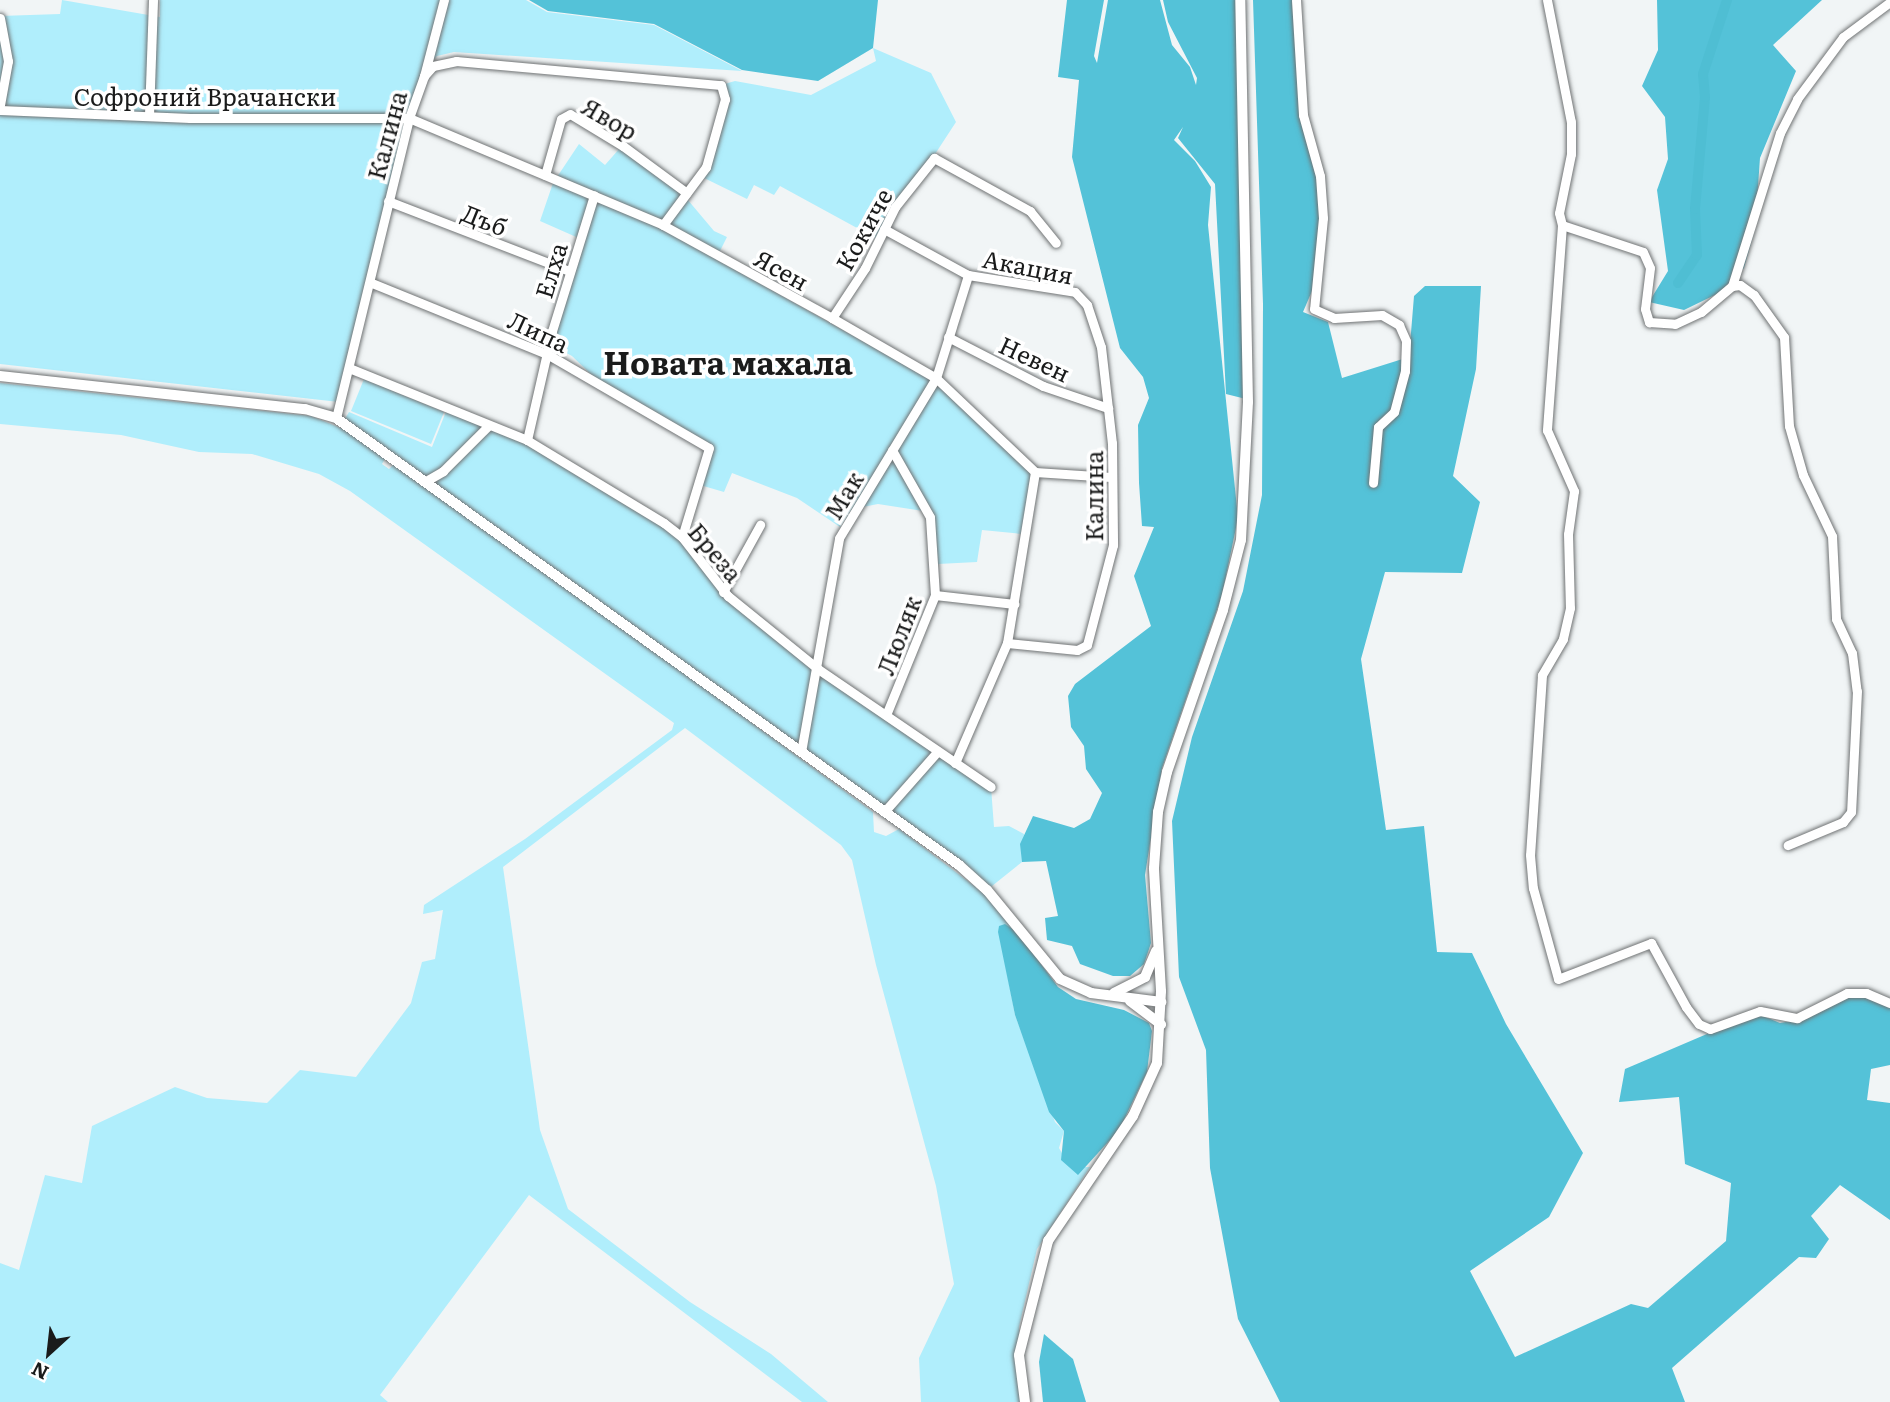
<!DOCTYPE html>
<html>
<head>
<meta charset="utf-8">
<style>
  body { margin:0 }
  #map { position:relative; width:1890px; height:1402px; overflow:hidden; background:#f1f5f6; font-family:Literata,serif }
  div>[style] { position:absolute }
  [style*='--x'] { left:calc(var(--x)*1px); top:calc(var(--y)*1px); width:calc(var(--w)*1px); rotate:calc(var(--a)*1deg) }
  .green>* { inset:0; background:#b0eefc }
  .forest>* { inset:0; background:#54c2d8 }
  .canal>* { height:10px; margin:-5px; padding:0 5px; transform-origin:5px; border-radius:5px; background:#4fbed3 }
  .roads { filter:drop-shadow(0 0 2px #707374) drop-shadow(0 0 2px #707374) }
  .minor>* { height:9px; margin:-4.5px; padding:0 4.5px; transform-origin:4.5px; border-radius:4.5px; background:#fff }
  .tertiary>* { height:10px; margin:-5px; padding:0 5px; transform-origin:5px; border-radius:5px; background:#fff }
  span { translate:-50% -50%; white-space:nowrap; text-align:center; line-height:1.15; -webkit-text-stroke:7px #fff; paint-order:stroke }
  .street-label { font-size:24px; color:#1a1b1b }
  .district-label { font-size:32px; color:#1a1b1b; font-weight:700 }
  .north { position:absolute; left:14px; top:1318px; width:70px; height:70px; -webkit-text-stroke:5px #fff; paint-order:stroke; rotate:207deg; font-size:19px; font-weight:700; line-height:28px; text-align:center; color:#1a1b1b }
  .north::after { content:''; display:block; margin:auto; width:24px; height:32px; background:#1a1b1b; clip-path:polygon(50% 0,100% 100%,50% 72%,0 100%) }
</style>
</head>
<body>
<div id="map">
  <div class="green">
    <i style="clip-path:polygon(62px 0,160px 17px,160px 0,526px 0,547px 12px,654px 25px,742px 71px,454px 52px,437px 56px,422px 71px,339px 402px,0 364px,0 16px,60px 14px)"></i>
    <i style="clip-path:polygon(873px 48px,931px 73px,956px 122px,879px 240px,780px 186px,774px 195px,754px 185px,747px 199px,700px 176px,725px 99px,721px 85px,735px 81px,811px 95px,876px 61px)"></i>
    <i style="clip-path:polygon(579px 144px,605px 165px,620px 148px,682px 193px,714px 231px,727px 237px,716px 259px,937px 383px,1031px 472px,1022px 534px,982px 530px,977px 562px,938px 564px,933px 516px,923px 511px,878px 504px,852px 509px,840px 527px,797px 498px,732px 473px,724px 492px,700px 485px,710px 450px,604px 387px,572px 356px,553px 346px,583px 240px,540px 221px,553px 183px)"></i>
    <i style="clip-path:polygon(364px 379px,444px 412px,431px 444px,351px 411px)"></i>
    <i style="clip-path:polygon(0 383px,311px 416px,358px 435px,386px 457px,382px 464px,389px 469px,394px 464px,437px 492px,873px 812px,874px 832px,886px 836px,899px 829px,990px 898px,1012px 927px,1003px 952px,1015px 1015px,1055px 1122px,1064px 1131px,1059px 1148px,1070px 1167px,1090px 1167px,1037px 1249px,1019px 1327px,1022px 1402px,921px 1402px,919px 1358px,954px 1284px,936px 1186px,876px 965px,852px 860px,841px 845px,685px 728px,503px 867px,540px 1130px,568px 1209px,690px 1302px,771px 1354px,828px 1402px,802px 1402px,529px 1195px,380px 1395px,388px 1402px,0 1402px,0 1263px,19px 1270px,45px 1175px,82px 1183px,92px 1126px,175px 1087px,207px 1098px,267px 1103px,300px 1070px,356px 1077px,411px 1003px,422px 962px,435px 959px,443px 910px,423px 914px,424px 905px,525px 839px,672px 730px,674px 723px,350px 491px,319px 474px,252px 454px,199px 452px,121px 435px,0 424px)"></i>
    <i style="clip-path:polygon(447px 409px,527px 440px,682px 537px,728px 596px,818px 669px,991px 787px,994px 827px,1009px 826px,1024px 834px,1022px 862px,987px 890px,343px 422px,349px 412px,432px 447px)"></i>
  </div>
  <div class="forest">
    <i style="clip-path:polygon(529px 0,878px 0,873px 48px,818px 81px,742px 70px,654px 24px,548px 11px)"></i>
    <i style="clip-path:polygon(1067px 0,1104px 0,1094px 56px,1097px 63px,1108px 0,1160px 0,1172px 45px,1190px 67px,1196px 85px,1197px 78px,1168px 22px,1163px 0,1236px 0,1246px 399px,1226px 394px,1215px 184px,1178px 138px,1183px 127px,1174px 140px,1195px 161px,1211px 187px,1208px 225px,1238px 518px,1222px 595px,1162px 768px,1145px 875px,1151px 943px,1144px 964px,1130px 976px,1113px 976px,1080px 964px,1072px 946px,1047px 940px,1045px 918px,1058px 916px,1046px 861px,1022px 862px,1020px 844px,1033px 816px,1074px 828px,1090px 819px,1102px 793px,1086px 769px,1084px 746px,1071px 727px,1068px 696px,1075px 684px,1151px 626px,1134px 576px,1154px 527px,1142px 526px,1139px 483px,1138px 425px,1149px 398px,1143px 377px,1120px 348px,1072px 157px,1079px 80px,1058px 77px)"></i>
    <i style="clip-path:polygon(1253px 0,1298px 0,1303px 123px,1320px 176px,1321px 270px,1303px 312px,1328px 322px,1342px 378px,1409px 357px,1414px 296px,1425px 286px,1481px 286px,1476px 369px,1453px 476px,1480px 502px,1462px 573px,1385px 572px,1361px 659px,1386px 830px,1424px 826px,1437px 952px,1472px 953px,1506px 1024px,1583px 1153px,1549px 1217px,1470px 1271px,1515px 1357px,1631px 1304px,1648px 1308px,1726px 1241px,1731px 1183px,1685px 1164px,1679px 1097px,1619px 1102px,1625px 1069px,1756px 1013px,1780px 1023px,1809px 1018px,1842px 997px,1872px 998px,1890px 1007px,1890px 1065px,1871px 1069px,1867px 1100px,1890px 1103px,1890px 1220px,1840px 1185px,1811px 1216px,1829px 1239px,1816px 1258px,1799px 1257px,1672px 1368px,1685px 1402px,1280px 1402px,1238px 1319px,1210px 1168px,1206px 1050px,1179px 977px,1172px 821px,1192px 737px,1243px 591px,1262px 495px,1263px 304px)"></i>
    <i style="clip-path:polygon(1657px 0,1822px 0,1773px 45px,1796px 71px,1760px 158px,1755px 229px,1744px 268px,1719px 293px,1684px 310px,1649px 302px,1668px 271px,1657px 190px,1668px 159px,1665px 117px,1642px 86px,1658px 50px)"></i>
    <i style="clip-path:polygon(1005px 924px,1017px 932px,1058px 987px,1076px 999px,1124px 1010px,1149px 1023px,1152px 1031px,1147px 1072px,1119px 1130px,1078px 1175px,1061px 1160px,1064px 1131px,1049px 1112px,1015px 1015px,998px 932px,999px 926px)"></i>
    <i style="clip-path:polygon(1044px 1334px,1073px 1359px,1086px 1402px,1043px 1402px,1039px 1362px)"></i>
  </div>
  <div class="canal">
    <i style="--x:1678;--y:283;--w:34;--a:-56"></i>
    <i style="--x:1697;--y:255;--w:46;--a:-92.5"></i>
    <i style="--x:1695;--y:209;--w:112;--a:-84.9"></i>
    <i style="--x:1705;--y:97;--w:23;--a:-95"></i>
    <i style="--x:1703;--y:74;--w:78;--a:-72"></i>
  </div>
  <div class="roads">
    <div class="minor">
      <i style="--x:1296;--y:0;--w:115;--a:86.5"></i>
      <i style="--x:1303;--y:115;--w:63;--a:74.4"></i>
      <i style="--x:1320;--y:176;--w:42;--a:85.9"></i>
      <i style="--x:1323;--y:218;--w:91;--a:95.6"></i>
      <i style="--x:1314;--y:309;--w:22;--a:24"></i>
      <i style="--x:1334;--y:318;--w:48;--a:-3.6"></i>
      <i style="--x:1382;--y:315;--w:20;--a:30"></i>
      <i style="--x:1399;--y:325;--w:17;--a:66"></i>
      <i style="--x:1406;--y:341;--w:30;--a:92"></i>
      <i style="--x:1405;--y:371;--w:42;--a:105"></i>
      <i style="--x:1394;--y:412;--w:22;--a:137"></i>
      <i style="--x:1378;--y:427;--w:56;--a:95.1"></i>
      <i style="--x:1547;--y:0;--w:124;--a:78.9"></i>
      <i style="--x:1571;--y:122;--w:32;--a:90"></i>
      <i style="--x:1571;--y:154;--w:60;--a:101.5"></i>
      <i style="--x:1559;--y:213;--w:12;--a:76"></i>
      <i style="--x:1562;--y:225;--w:85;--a:18.4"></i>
      <i style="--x:1643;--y:252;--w:17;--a:66"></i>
      <i style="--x:1650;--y:268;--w:41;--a:97"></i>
      <i style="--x:1645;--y:309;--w:14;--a:73"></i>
      <i style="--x:1649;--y:322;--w:26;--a:4"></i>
      <i style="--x:1675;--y:324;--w:29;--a:-25"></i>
      <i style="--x:1701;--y:312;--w:40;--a:-40"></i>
      <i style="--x:1732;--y:286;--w:8;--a:-7"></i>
      <i style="--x:1740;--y:285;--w:17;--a:36"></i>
      <i style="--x:1754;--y:295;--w:52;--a:54.5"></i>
      <i style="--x:1784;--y:337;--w:89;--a:86.8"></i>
      <i style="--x:1789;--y:426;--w:51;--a:74.1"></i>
      <i style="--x:1803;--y:475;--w:68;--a:64.6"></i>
      <i style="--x:1832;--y:536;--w:83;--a:87.2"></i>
      <i style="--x:1836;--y:619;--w:38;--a:65"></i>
      <i style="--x:1852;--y:653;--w:38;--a:83"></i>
      <i style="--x:1857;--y:691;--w:121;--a:92.8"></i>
      <i style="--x:1851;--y:812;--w:13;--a:129"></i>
      <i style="--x:1843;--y:822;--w:60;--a:157.3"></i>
      <i style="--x:0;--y:18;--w:44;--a:79.5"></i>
      <i style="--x:8;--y:61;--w:45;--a:100.3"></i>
      <i style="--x:424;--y:76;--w:79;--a:-75.3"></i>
      <i style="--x:0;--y:110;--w:190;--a:2.4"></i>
      <i style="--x:190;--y:118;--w:219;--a:0"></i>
      <i style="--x:409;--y:118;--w:276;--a:22.8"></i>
      <i style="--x:663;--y:225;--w:193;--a:28.8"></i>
      <i style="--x:832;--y:318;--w:120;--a:30"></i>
      <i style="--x:936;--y:378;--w:137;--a:43.5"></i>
      <i style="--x:1035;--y:472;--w:76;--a:3.8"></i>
      <i style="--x:149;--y:115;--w:115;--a:-88"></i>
      <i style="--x:545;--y:175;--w:58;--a:-74.1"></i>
      <i style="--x:561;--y:119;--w:10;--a:-29"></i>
      <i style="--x:570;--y:114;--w:62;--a:31.1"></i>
      <i style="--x:623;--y:146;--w:79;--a:36.3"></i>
      <i style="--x:388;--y:201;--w:194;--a:21.1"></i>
      <i style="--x:1562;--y:225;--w:206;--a:94.2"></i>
      <i style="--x:1547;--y:430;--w:67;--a:66.1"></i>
      <i style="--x:1574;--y:491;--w:43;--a:97.9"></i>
      <i style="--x:1568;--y:534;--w:74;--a:88.5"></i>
      <i style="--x:1570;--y:608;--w:32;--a:103"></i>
      <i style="--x:1563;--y:639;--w:42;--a:120.3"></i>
      <i style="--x:1542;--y:675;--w:180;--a:93.8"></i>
      <i style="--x:1530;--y:855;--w:33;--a:85"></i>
      <i style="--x:1533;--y:888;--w:94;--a:74.6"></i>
      <i style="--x:1558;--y:979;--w:100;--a:-21.2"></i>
      <i style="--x:1651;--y:943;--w:73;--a:61.3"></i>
      <i style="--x:1686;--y:1007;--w:21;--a:53"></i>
      <i style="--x:1699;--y:1024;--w:12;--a:24"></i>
      <i style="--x:1710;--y:1029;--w:53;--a:-19.8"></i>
      <i style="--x:1760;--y:1011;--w:38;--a:11"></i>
      <i style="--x:1797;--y:1018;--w:56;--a:-26.6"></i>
      <i style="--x:1847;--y:993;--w:19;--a:0"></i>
      <i style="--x:1866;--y:993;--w:26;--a:23"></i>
      <i style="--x:884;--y:229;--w:96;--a:28.7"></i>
      <i style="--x:968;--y:275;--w:108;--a:9"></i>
      <i style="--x:1075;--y:292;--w:18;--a:47"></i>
      <i style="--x:1087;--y:305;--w:44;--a:71.6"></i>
      <i style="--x:1101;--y:347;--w:97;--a:83.5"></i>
      <i style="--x:1112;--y:443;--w:102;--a:89.4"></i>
      <i style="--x:1113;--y:545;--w:103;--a:104.6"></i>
      <i style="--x:1087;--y:645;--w:11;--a:153"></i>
      <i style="--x:1077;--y:650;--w:70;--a:-174.3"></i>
      <i style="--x:372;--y:283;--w:189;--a:22.1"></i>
      <i style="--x:547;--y:354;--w:187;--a:30.1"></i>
      <i style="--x:709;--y:448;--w:93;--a:106.9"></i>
      <i style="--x:1732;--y:286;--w:160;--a:-72.6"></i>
      <i style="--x:1780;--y:133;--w:38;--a:-63"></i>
      <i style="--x:1797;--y:99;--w:77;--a:-53.4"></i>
      <i style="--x:1843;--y:37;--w:59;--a:-36.7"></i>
      <i style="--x:832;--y:318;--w:60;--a:-56.6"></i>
      <i style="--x:865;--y:268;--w:68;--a:-63.8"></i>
      <i style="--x:895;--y:207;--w:63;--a:-51.5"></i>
      <i style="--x:934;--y:158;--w:110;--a:28.9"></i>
      <i style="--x:1030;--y:211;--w:41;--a:50.9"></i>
      <i style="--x:948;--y:337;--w:107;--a:27.3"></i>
      <i style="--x:1043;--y:386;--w:69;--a:18.7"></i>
      <i style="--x:349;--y:368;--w:192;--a:22"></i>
      <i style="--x:527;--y:440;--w:160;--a:31.2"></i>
      <i style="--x:664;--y:523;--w:23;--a:38"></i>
      <i style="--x:682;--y:537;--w:75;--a:52.1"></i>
      <i style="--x:728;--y:596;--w:116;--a:39"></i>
      <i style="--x:818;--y:669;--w:209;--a:34.3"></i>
      <i style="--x:336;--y:418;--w:309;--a:-76.3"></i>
      <i style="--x:409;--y:118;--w:45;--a:-70.3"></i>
      <i style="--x:424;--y:76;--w:13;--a:-48"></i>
      <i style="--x:433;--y:66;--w:24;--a:-12"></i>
      <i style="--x:456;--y:61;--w:266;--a:5.2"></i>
      <i style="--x:721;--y:85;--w:15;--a:74"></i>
      <i style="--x:725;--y:99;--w:71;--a:105.6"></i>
      <i style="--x:706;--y:167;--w:72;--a:126.6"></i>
      <i style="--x:527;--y:440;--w:112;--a:-77.1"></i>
      <i style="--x:552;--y:331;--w:142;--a:-72.8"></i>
      <i style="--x:426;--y:481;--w:20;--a:-30"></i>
      <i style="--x:443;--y:471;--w:64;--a:-45"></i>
      <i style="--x:723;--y:592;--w:77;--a:-61.1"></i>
      <i style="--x:935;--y:595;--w:80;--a:6.5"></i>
      <i style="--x:886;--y:715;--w:130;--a:-67.8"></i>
      <i style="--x:935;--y:595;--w:78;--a:-93.7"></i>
      <i style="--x:930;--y:517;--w:77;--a:-119.6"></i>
      <i style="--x:801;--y:752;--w:217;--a:-79.9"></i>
      <i style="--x:839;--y:538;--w:187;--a:-58.8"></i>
      <i style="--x:936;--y:378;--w:108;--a:-72.7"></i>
      <i style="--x:955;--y:763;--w:131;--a:-66.6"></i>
      <i style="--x:1007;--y:643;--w:173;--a:-80.7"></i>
      <i style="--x:884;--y:812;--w:81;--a:-48.5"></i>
    </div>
    <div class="tertiary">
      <i style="--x:0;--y:376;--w:307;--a:6.2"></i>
      <i style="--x:305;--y:409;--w:32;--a:16"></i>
      <i style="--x:336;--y:418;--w:767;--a:35.66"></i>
      <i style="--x:959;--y:865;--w:38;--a:42"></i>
      <i style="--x:987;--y:890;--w:115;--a:50.6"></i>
      <i style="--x:1060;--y:979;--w:34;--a:24"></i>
      <i style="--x:1091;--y:993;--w:71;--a:7.3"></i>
      <i style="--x:1114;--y:993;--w:35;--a:-27"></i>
      <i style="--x:1145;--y:977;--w:28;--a:-67"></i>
      <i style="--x:1130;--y:1001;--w:39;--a:37"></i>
      <i style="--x:1025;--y:1402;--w:47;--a:-97.3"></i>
      <i style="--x:1019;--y:1355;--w:118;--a:-75.7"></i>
      <i style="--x:1048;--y:1241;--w:151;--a:-55.8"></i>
      <i style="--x:1133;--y:1116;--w:58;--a:-65.6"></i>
      <i style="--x:1157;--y:1063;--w:72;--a:-86.8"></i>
      <i style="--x:1161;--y:991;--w:123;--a:-93.3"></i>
      <i style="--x:1154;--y:868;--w:56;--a:-85.9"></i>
      <i style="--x:1158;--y:812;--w:41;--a:-77.3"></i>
      <i style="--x:1167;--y:772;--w:171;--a:-70.9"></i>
      <i style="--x:1223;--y:610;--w:72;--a:-75.6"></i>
      <i style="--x:1241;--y:540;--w:138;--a:-87.1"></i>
      <i style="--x:1248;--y:402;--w:402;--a:-91.1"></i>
    </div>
  </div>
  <div class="street-label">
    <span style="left:205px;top:96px">Софроний Врачански</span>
    <span style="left:610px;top:118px;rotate:30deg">Явор</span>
    <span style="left:386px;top:135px;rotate:-75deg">Калина</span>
    <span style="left:485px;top:219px;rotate:22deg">Дъб</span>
    <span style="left:863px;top:229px;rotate:-61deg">Кокиче</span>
    <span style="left:1028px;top:266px;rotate:11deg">Акация</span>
    <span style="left:782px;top:269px;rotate:29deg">Ясен</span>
    <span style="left:550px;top:270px;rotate:-73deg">Елха</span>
    <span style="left:539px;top:331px;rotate:25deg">Липа</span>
    <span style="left:1035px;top:358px;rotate:25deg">Невен</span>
    <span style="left:843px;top:495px;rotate:-59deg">Мак</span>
    <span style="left:1093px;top:496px;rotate:-90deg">Калина</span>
    <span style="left:716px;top:552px;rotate:50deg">Бреза</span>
    <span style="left:898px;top:635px;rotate:-69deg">Люляк</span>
  </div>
  <div class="district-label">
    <span style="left:728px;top:361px">Новата махала</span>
  </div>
  <div class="north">N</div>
</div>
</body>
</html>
